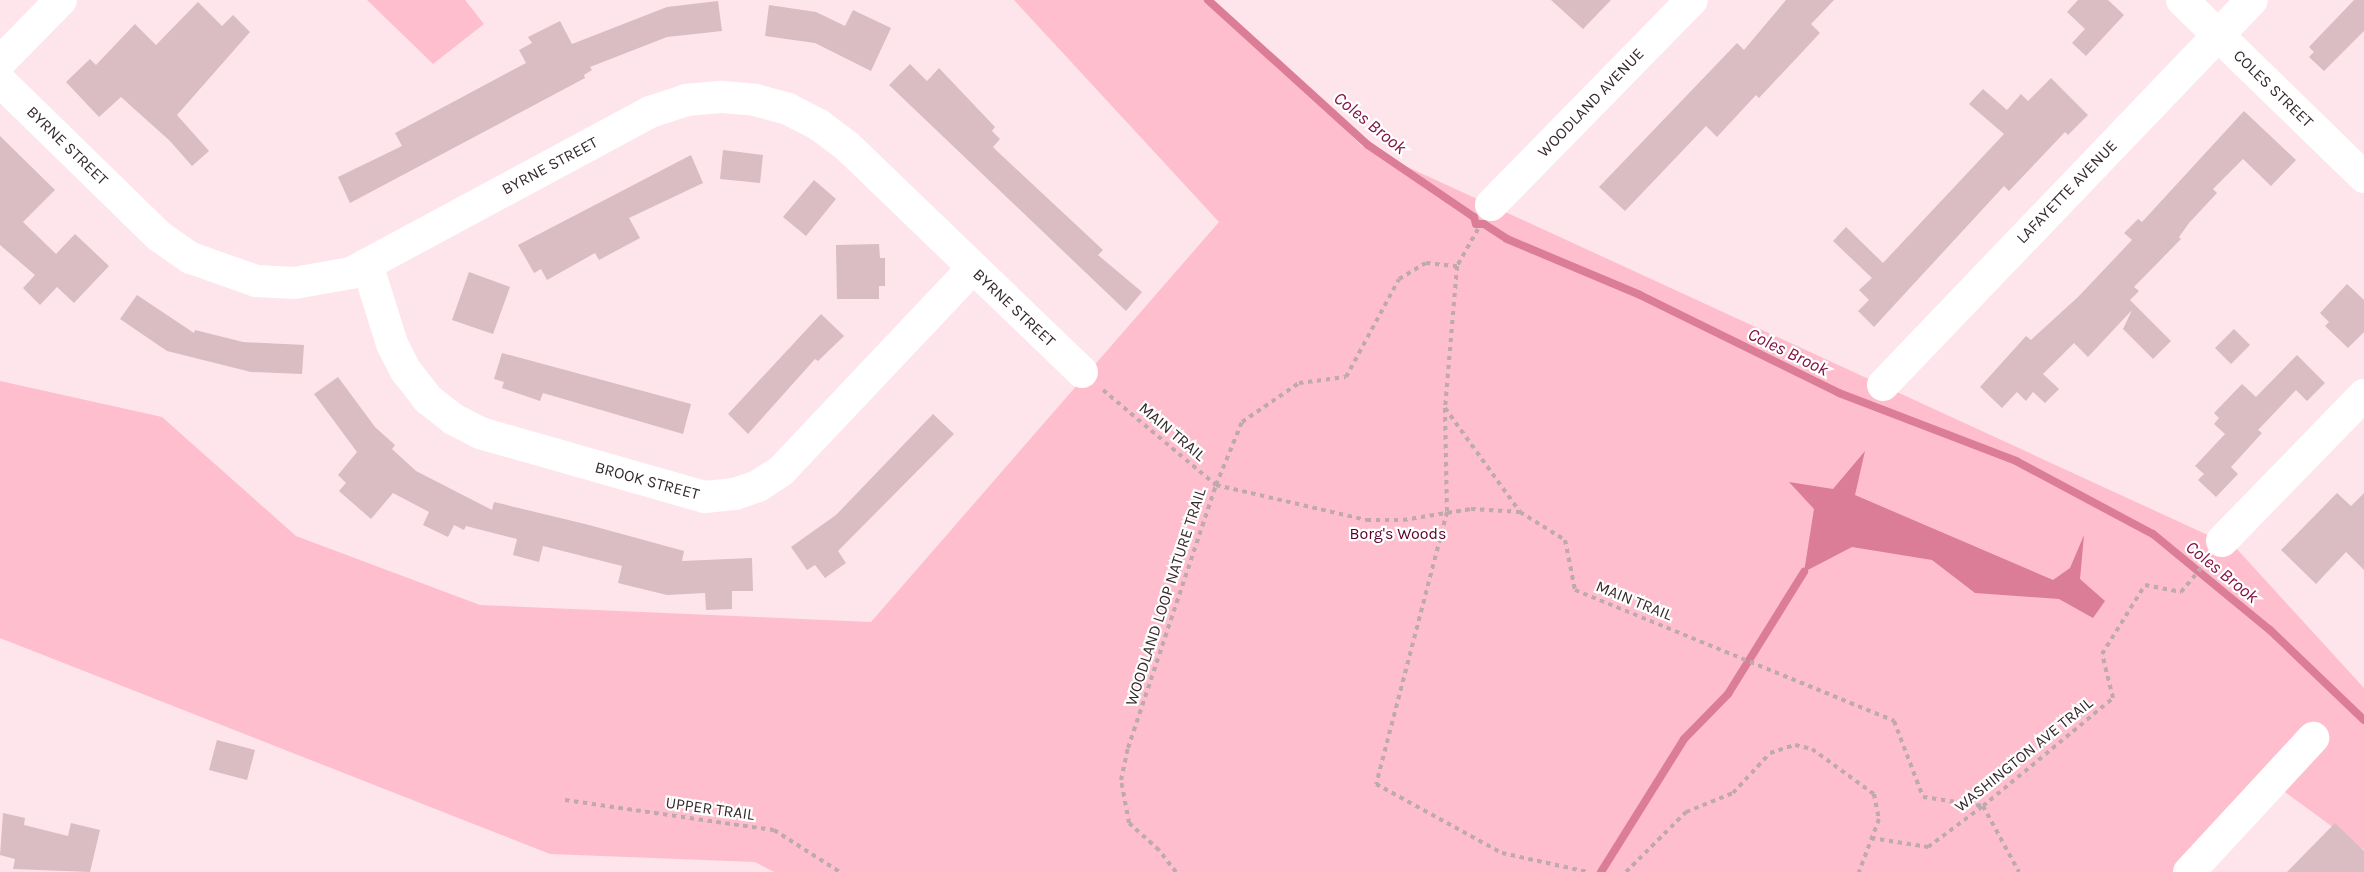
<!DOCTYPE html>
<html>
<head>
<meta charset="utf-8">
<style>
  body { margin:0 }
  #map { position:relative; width:2364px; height:872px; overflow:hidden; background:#fee5eb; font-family:Karla,sans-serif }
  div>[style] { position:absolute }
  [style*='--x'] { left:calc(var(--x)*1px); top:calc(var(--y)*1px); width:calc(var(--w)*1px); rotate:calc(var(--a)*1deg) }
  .green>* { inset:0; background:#febecd }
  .water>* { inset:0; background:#dc7d98 }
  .stream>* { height:8px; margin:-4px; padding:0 4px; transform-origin:4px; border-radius:4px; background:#dc7d98 }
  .building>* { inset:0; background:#dabcc3 }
  .path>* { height:4px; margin-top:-2px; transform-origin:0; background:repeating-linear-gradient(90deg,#bda9ae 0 4.5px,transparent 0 9px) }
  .minor>* { height:32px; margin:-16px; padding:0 16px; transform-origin:16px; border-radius:16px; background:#fff }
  span { translate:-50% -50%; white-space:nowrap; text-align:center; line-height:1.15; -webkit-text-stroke:4.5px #fff; paint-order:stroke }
  .street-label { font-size:16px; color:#352a2d }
  .park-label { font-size:16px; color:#580028 }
  .water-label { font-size:18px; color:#841242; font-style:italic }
</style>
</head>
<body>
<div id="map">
  <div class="green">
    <i style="clip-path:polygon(367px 0,465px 0,484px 24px,433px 64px)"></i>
    <i style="clip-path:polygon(1014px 0,1213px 0,1362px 146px,2236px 548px,2364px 688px,2364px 850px,2270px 781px,2193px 872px,774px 872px,755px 862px,550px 854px,0 638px,0 381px,162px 417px,296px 536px,480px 605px,871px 622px,1219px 222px)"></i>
  </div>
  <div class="water">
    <i style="clip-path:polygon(1865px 451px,1855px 495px,2053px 580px,2070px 568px,2084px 535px,2080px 579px,2105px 601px,2093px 618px,2059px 599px,1975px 593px,1932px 560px,1852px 547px,1804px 572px,1814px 509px,1789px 482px,1833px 489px)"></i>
  </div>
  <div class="stream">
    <i style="--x:1208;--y:0;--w:216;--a:42.2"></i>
    <i style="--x:1368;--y:145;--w:128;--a:34.2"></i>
    <i style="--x:1474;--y:217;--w:7;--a:74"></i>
    <i style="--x:1476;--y:224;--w:8;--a:0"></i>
    <i style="--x:1484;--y:224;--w:27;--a:33"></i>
    <i style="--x:1507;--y:239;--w:144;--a:22.8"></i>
    <i style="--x:1640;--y:295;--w:222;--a:26.2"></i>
    <i style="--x:1839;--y:393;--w:190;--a:21"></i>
    <i style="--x:2016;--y:461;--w:155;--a:28.1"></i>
    <i style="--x:2153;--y:534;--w:151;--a:39.4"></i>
    <i style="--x:2270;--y:630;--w:130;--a:43.8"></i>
    <i style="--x:1601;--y:872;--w:157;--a:-58"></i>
    <i style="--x:1684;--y:739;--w:63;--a:-45.6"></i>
    <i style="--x:1728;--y:694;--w:144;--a:-58.1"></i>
  </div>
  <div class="building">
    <i style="clip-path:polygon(1551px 0,1611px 0,1583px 29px)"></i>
    <i style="clip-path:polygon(1786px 0,1834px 0,1811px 24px,1820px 33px,1759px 98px,1756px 95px,1717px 137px,1706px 126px,1625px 211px,1599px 187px,1737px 43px,1744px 50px)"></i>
    <i style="clip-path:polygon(2078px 0,2108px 0,2124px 15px,2086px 56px,2072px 43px,2085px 29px,2067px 12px)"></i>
    <i style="clip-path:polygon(2354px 0,2364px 0,2364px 31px,2324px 71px,2309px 57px,2314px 52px,2309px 47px)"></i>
    <i style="clip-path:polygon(718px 1px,722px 31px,667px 37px,590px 67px,592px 70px,584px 75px,585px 78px,350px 203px,338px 177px,402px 146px,395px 133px,526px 63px,519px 50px,532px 43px,528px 37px,560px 21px,572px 44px,667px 7px)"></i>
    <i style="clip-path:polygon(198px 2px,222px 26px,233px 15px,250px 32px,177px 115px,209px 151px,192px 166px,170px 141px,121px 97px,99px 117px,66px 82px,90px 59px,96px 65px,135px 24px,156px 45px)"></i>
    <i style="clip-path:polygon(769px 5px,816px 12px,845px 26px,853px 10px,891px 28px,871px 71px,815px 43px,765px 36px)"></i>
    <i style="clip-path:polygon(910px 64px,927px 81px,939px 68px,995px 127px,992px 131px,1000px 139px,993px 147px,998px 152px,1103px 250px,1098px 255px,1142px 292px,1126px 311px,889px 85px)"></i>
    <i style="clip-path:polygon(2051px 78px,2088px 115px,2068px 135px,2065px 132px,2009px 191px,2004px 186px,1874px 327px,1858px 311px,1869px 300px,1859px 290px,1872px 278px,1833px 241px,1846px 227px,1883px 263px,2004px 134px,1969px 104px,1983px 89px,2007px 110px,2021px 94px,2028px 101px)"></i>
    <i style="clip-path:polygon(2244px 111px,2296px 160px,2271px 186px,2243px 159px,2213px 189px,2217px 193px,2189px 223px,2179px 237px,2181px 239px,2134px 287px,2139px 291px,2130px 300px,2171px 341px,2153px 359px,2123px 329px,2132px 310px,2088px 357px,2074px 343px,2043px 374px,2059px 389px,2045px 403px,2033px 392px,2026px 401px,2017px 392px,2002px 408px,1980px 387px,2026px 336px,2031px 340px,2079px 296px,2132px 240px,2124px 233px,2138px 219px,2142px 222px)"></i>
    <i style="clip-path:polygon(0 136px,55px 190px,23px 222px,56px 254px,75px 234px,109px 266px,74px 303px,57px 287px,40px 305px,23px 288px,35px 275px,0 245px)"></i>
    <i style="clip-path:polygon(723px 150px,763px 155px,760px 183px,720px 179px)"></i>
    <i style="clip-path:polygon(691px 155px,703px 183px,629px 218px,640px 238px,599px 260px,595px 253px,547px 280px,541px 269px,534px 273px,518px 245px)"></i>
    <i style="clip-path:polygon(814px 180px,836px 199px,806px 236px,783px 217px)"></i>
    <i style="clip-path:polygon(879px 244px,880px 258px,885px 258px,885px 286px,879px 286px,879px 299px,837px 299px,836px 245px)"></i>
    <i style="clip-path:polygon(469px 272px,510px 287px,493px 334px,452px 320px)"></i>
    <i style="clip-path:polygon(2347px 284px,2364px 300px,2364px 332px,2348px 348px,2325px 326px,2329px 322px,2320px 313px)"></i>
    <i style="clip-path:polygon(137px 295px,194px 333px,195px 330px,243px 342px,304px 345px,302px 374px,251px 372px,167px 351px,120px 319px)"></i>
    <i style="clip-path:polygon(821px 314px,844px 336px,818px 361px,815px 359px,748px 434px,728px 414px)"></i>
    <i style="clip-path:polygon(2234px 329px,2250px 345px,2231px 364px,2215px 348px)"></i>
    <i style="clip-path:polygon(502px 353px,691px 404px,683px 434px,543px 393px,540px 401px,502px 388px,504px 382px,494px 379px)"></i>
    <i style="clip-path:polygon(2297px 355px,2325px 383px,2307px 401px,2296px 390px,2258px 430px,2262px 433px,2231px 467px,2238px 474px,2216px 497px,2198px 480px,2204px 474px,2195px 466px,2225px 434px,2214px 424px,2219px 418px,2214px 413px,2242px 384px,2256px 397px)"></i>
    <i style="clip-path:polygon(338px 377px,375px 427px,395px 445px,392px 449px,416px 471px,492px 510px,494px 502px,589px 525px,684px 551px,682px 561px,752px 558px,753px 591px,732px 591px,732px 609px,706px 610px,705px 593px,667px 595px,618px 583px,622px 566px,543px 546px,539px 562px,513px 555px,517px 539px,466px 526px,464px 530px,454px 525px,448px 537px,423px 525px,429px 512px,393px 493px,371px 519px,339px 491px,346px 483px,338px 475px,357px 452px,314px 394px)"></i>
    <i style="clip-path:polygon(933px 414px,954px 434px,838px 551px,846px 563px,825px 578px,815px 565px,807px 570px,791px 547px,836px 515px)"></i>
    <i style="clip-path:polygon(2337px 493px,2351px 506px,2364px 493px,2364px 570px,2346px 552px,2316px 584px,2281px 550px)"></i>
    <i style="clip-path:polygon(217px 740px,255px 750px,247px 780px,209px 770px)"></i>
    <i style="clip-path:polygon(3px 813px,25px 818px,24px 825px,68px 836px,71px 823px,100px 830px,90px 872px,13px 869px,15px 859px,0 855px)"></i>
    <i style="clip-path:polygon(2335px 823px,2364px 851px,2364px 872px,2287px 872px)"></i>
  </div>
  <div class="path">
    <i style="--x:1478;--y:229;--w:43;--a:119.6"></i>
    <i style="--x:1457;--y:266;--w:143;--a:94.8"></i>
    <i style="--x:1445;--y:408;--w:128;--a:54.2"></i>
    <i style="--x:1103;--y:390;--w:148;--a:40.1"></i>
    <i style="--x:1216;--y:485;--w:155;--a:13.1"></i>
    <i style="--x:1367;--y:520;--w:36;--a:0"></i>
    <i style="--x:1403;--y:520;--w:69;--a:-9.2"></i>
    <i style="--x:1471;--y:509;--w:49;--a:3.5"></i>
    <i style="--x:1520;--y:512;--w:53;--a:31.9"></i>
    <i style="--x:1565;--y:540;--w:51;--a:78.7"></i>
    <i style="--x:1575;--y:590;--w:345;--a:22.3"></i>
    <i style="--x:1894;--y:721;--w:81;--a:69.1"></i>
    <i style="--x:1923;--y:797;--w:61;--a:8.5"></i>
    <i style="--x:1983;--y:806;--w:75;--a:61.4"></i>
    <i style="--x:1445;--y:408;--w:104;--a:88.9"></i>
    <i style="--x:1447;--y:512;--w:281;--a:104.6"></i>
    <i style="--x:1376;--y:784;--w:144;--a:28.7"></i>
    <i style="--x:1502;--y:853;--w:88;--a:12.5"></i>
    <i style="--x:565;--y:800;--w:211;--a:8.2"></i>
    <i style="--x:774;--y:830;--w:78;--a:32.5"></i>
    <i style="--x:1871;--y:838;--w:58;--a:9"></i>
    <i style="--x:1928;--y:847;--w:69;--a:-36.7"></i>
    <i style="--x:1983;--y:806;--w:169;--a:-39.7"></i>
    <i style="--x:2113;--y:698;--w:45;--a:-104"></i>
    <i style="--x:2102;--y:654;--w:81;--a:-58.1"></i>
    <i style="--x:2145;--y:585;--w:37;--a:11"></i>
    <i style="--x:2181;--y:592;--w:38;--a:-50"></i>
    <i style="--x:1176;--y:872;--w:28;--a:-128"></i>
    <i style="--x:1159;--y:850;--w:40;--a:-138"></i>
    <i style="--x:1129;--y:823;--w:44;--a:-100.5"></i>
    <i style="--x:1121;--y:780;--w:33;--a:-78"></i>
    <i style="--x:1128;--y:748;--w:277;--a:-71.5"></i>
    <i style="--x:1216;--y:485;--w:68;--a:-67.6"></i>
    <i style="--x:1242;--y:422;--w:69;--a:-34.4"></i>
    <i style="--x:1299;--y:383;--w:47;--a:-7.3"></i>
    <i style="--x:1346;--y:377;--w:111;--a:-61.6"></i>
    <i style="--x:1399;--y:279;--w:31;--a:-31"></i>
    <i style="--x:1426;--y:263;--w:31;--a:6"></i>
    <i style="--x:1626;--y:872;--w:85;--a:-45"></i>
    <i style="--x:1686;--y:812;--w:51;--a:-22"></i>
    <i style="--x:1733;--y:793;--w:54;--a:-47.2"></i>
    <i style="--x:1770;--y:753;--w:26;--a:-18"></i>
    <i style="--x:1795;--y:745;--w:17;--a:13"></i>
    <i style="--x:1812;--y:749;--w:77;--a:36"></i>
    <i style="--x:1874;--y:794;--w:25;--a:79"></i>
    <i style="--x:1879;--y:819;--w:57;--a:110.7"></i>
  </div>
  <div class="minor">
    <i style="--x:2182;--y:0;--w:254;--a:44.2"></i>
    <i style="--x:0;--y:62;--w:87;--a:-45.5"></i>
    <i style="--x:0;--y:81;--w:222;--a:44.3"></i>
    <i style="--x:159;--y:236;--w:39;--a:35"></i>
    <i style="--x:191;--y:258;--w:69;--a:19.5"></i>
    <i style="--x:256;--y:281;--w:38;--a:3"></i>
    <i style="--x:294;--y:283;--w:58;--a:-10"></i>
    <i style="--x:351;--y:273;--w:340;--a:-28.3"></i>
    <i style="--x:650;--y:112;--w:38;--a:-18"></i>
    <i style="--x:686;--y:100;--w:37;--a:-5"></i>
    <i style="--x:723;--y:97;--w:32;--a:5"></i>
    <i style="--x:755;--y:100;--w:34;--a:15"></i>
    <i style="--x:788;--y:109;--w:35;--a:27"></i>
    <i style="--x:819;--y:125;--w:35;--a:37"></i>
    <i style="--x:847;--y:146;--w:326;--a:43.9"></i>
    <i style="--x:1491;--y:205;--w:287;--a:-45.6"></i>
    <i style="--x:367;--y:264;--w:84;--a:72.6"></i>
    <i style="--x:392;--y:344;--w:30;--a:63"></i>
    <i style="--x:406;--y:371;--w:37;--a:52"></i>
    <i style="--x:429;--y:400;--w:31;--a:38"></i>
    <i style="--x:453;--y:419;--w:30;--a:27"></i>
    <i style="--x:480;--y:433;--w:234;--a:15.9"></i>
    <i style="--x:705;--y:497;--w:30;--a:-6"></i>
    <i style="--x:735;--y:494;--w:24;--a:-19"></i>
    <i style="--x:758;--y:486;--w:27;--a:-33"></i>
    <i style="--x:781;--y:471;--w:279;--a:-46.6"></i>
    <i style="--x:1883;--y:385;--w:533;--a:-46.22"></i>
    <i style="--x:2222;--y:541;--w:204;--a:-45.8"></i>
    <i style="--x:2189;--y:872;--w:183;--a:-47.2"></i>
  </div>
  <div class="street-label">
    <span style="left:2273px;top:89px;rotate:44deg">COLES STREET</span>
    <span style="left:1591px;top:103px;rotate:-46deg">WOODLAND AVENUE</span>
    <span style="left:67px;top:146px;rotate:44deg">BYRNE STREET</span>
    <span style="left:550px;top:166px;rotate:-28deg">BYRNE STREET</span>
    <span style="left:2067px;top:192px;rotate:-46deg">LAFAYETTE AVENUE</span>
    <span style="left:1014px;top:308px;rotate:43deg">BYRNE STREET</span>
    <span style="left:1172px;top:432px;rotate:40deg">MAIN TRAIL</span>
    <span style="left:647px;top:481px;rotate:15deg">BROOK STREET</span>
    <span style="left:1166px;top:597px;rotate:-72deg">WOODLAND LOOP NATURE TRAIL</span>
    <span style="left:1634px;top:601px;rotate:22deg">MAIN TRAIL</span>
    <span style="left:2024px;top:755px;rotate:-39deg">WASHINGTON AVE TRAIL</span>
    <span style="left:710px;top:809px;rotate:8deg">UPPER TRAIL</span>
  </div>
  <div class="park-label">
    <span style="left:1398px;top:534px">Borg's Woods</span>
  </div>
  <div class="water-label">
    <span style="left:1370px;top:123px;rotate:39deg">Coles Brook</span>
    <span style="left:1788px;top:352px;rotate:26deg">Coles Brook</span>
    <span style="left:2222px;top:572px;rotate:39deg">Coles Brook</span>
  </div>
</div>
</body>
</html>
